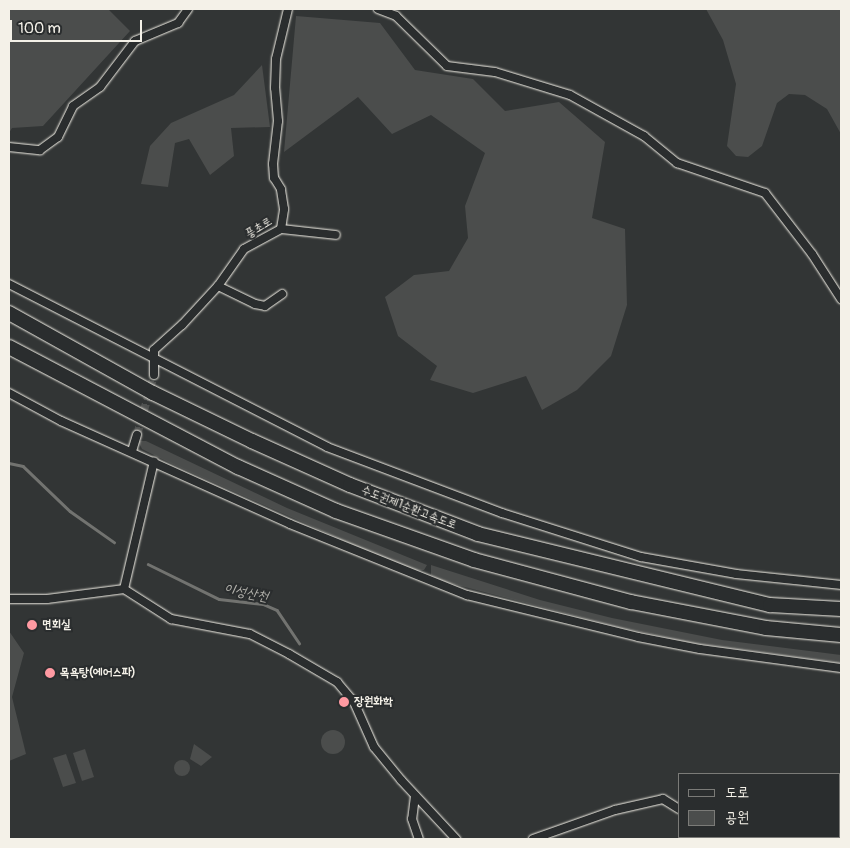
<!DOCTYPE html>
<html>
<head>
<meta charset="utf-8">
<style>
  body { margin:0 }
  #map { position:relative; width:850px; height:848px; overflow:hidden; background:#323535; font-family:Pangolin,"Poor Story",sans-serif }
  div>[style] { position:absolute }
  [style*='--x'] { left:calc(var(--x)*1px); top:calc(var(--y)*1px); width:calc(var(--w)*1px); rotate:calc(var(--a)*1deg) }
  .green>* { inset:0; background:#4b4d4c }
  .round { border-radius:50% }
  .stream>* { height:2.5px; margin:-1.25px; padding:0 1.25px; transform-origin:1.25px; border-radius:1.25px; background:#727370 }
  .minor-tunnel>* { height:8px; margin-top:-4px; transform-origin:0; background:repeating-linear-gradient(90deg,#4f5150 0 8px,transparent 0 12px) }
  .roads { filter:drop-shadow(0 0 1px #f4f1e8) drop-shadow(0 0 1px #f4f1e8) }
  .minor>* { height:8px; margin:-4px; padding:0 4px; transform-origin:4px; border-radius:4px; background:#2a2d2e }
  .motorway>* { height:14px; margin:-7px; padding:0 7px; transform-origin:7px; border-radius:7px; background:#2a2d2e }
  .dots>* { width:14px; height:14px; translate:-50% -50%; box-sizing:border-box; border:2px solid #2a2d2e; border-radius:50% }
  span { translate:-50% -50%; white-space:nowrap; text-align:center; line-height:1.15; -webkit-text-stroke:4px #2a2d2e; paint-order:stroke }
  .street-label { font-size:12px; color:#f4f1e8 }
  .poi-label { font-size:12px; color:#f4f1e8; font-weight:700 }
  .left { translate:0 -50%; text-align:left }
  .water-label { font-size:14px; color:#b3b2ac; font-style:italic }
  .frame { position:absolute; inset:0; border:10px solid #f4f1e8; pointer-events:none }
  .legend { position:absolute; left:678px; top:773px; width:162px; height:65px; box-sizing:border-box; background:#2a2d2e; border:1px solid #7b7b78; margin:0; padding:6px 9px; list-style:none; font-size:15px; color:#f4f1e8 }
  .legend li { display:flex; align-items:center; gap:10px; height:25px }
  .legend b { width:25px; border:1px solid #7b7b78 }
  .scale { position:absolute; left:10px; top:20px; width:132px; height:22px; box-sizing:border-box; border:2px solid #f4f1e8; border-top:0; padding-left:6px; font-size:15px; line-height:18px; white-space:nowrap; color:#f4f1e8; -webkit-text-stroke:4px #2a2d2e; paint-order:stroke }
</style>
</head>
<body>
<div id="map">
  <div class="green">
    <i style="clip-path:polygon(9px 9px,108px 9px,130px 31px,43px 126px,12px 128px,9px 133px)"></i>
    <i style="clip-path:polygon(706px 9px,841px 9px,841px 134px,827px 109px,805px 95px,789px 94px,777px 103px,762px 146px,748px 157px,736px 156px,727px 146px,736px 84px,723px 40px)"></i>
    <i style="clip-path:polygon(296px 16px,380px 23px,415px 70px,473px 79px,505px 111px,559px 102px,605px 142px,592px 218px,625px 229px,627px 305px,611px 356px,577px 390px,542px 410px,526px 376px,473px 393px,430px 380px,437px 366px,398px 336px,385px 297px,414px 275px,449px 271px,468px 238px,465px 206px,485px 153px,431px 115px,392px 134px,358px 97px,284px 152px)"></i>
    <i style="clip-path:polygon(262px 65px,270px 127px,231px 128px,234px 156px,210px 175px,189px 139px,175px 143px,168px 187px,141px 184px,150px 146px,171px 123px,234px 95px)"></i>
    <i style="clip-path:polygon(138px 441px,146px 441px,287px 508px,427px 565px,424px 570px,417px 571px,356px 546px,172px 464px,142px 449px)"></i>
    <i style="clip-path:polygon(431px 565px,540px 600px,612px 618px,722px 640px,841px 655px,841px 663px,693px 643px,618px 627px,442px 581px,431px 575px)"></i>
    <i style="clip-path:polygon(9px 631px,24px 653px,12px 697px,26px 754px,9px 761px)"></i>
    <i class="round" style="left:321px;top:730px;width:24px;height:24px"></i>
    <i style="clip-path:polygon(194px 744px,212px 757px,201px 766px,190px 759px)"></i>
    <i style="clip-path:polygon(85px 749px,94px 777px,82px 781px,73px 753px)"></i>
    <i style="clip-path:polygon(66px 754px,76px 783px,63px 787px,53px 758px)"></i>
    <i class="round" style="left:174px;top:760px;width:16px;height:16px"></i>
  </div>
  <div class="stream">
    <i style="--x:9;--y:463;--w:14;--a:12"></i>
    <i style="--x:23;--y:466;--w:65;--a:43.8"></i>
    <i style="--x:70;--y:511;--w:54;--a:35.2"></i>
    <i style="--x:148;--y:564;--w:79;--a:26.2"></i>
    <i style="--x:219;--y:599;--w:44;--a:6.5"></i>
    <i style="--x:263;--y:604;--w:15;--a:23"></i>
    <i style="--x:277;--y:610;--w:40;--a:56"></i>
  </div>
  <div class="minor-tunnel">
    <i style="--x:137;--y:435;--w:62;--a:-74.2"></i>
  </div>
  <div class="roads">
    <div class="minor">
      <i style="--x:378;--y:9;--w:19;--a:21"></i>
      <i style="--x:396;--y:16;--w:71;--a:44.4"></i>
      <i style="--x:447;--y:66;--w:48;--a:7.1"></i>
      <i style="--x:495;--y:72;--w:78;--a:17"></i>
      <i style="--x:570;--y:95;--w:85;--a:29"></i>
      <i style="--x:644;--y:136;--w:43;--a:39.3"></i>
      <i style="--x:677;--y:163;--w:93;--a:18.8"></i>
      <i style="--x:765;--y:193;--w:77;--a:52.4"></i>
      <i style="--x:812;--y:254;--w:54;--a:57.2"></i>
      <i style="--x:9;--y:147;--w:31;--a:6"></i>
      <i style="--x:40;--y:150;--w:22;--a:-36"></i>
      <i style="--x:58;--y:137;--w:34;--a:-64"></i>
      <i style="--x:73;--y:106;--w:33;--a:-35"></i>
      <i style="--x:100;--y:87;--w:58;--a:-52.7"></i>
      <i style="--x:135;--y:41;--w:47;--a:-22.7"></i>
      <i style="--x:178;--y:23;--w:17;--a:-54"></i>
      <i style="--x:281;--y:229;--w:55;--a:6.2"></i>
      <i style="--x:9;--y:284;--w:357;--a:27.1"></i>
      <i style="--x:327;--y:447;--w:187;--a:20.7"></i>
      <i style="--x:502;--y:513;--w:146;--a:17.6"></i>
      <i style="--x:641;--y:557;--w:97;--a:10.1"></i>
      <i style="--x:736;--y:574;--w:106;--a:6"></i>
      <i style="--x:218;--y:286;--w:41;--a:25.9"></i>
      <i style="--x:255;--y:304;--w:10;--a:11"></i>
      <i style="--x:265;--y:306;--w:21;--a:-35"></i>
      <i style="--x:154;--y:375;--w:25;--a:-90"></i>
      <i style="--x:154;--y:350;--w:38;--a:-42"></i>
      <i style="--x:182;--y:325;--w:53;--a:-47.3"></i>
      <i style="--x:218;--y:286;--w:45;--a:-54.9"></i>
      <i style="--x:244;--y:249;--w:42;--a:-28.4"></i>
      <i style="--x:281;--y:229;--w:20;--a:-81"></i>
      <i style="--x:284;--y:209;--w:20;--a:-99"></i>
      <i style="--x:281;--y:189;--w:13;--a:-122"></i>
      <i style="--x:274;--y:178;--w:14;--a:-94"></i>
      <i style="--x:273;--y:164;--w:43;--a:-83.4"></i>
      <i style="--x:278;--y:121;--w:33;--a:-95"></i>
      <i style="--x:275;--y:88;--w:29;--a:-88"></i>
      <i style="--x:276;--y:59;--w:51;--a:-76.5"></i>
      <i style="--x:9;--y:393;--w:59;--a:28.3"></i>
      <i style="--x:61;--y:421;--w:251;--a:24.2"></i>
      <i style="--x:290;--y:524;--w:191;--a:21.9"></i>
      <i style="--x:467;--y:595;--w:176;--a:13.8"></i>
      <i style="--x:638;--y:637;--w:63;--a:11"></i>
      <i style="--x:700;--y:649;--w:142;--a:7.7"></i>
      <i style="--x:132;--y:451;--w:17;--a:-73"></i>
      <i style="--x:124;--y:589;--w:131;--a:-76.8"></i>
      <i style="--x:9;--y:599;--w:38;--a:0"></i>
      <i style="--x:47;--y:599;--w:78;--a:-7.4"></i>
      <i style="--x:124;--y:589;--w:56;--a:32.6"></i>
      <i style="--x:171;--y:619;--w:80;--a:10.8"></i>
      <i style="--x:250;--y:634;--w:44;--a:27.1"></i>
      <i style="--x:289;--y:654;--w:56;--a:30.3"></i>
      <i style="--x:337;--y:682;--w:26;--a:50"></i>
      <i style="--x:354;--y:702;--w:49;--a:66"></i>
      <i style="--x:374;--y:747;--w:43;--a:50.7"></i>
      <i style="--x:401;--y:780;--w:81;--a:47"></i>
      <i style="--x:415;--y:796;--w:23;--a:97"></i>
      <i style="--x:412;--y:819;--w:21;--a:71"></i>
      <i style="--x:743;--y:837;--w:3;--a:45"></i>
      <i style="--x:533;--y:839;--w:87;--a:-19.5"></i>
      <i style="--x:615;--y:810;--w:49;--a:-12.9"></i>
      <i style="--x:663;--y:799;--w:19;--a:32"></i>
    </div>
    <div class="motorway">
      <i style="--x:9;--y:313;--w:165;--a:29.1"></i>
      <i style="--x:153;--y:393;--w:110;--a:25.9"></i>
      <i style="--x:252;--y:441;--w:107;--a:24.2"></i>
      <i style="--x:350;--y:485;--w:137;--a:20.9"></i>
      <i style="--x:478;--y:534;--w:301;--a:13.7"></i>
      <i style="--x:770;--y:605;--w:71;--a:3.2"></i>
      <i style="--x:9;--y:347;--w:259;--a:27.7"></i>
      <i style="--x:238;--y:467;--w:107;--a:24.2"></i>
      <i style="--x:336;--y:511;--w:146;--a:19.5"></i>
      <i style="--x:474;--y:560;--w:163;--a:15"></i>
      <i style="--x:631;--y:602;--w:137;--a:10.9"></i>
      <i style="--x:766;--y:628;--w:75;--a:5.3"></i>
    </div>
  </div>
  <div class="dots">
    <i style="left:32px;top:625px;background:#ff9aa2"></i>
    <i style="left:50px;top:673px;background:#ff9aa2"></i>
    <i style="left:344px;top:702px;background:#ff9aa2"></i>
  </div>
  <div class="street-label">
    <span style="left:259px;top:228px;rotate:-31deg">풍초로</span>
    <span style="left:409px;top:508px;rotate:21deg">수도권제1순환고속도로</span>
  </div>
  <div class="poi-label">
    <span class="left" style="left:42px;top:625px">면회실</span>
    <span class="left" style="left:60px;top:673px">목욕탕(에어스파)</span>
    <span class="left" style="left:354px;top:702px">장원화학</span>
  </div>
  <div class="water-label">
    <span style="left:246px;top:593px;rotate:11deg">이성산천</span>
  </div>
  <div class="frame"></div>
  <ul class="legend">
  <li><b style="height:6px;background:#2a2d2e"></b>도로</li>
  <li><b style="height:14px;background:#4b4d4c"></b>공원</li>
  </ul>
  <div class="scale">100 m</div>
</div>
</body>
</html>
